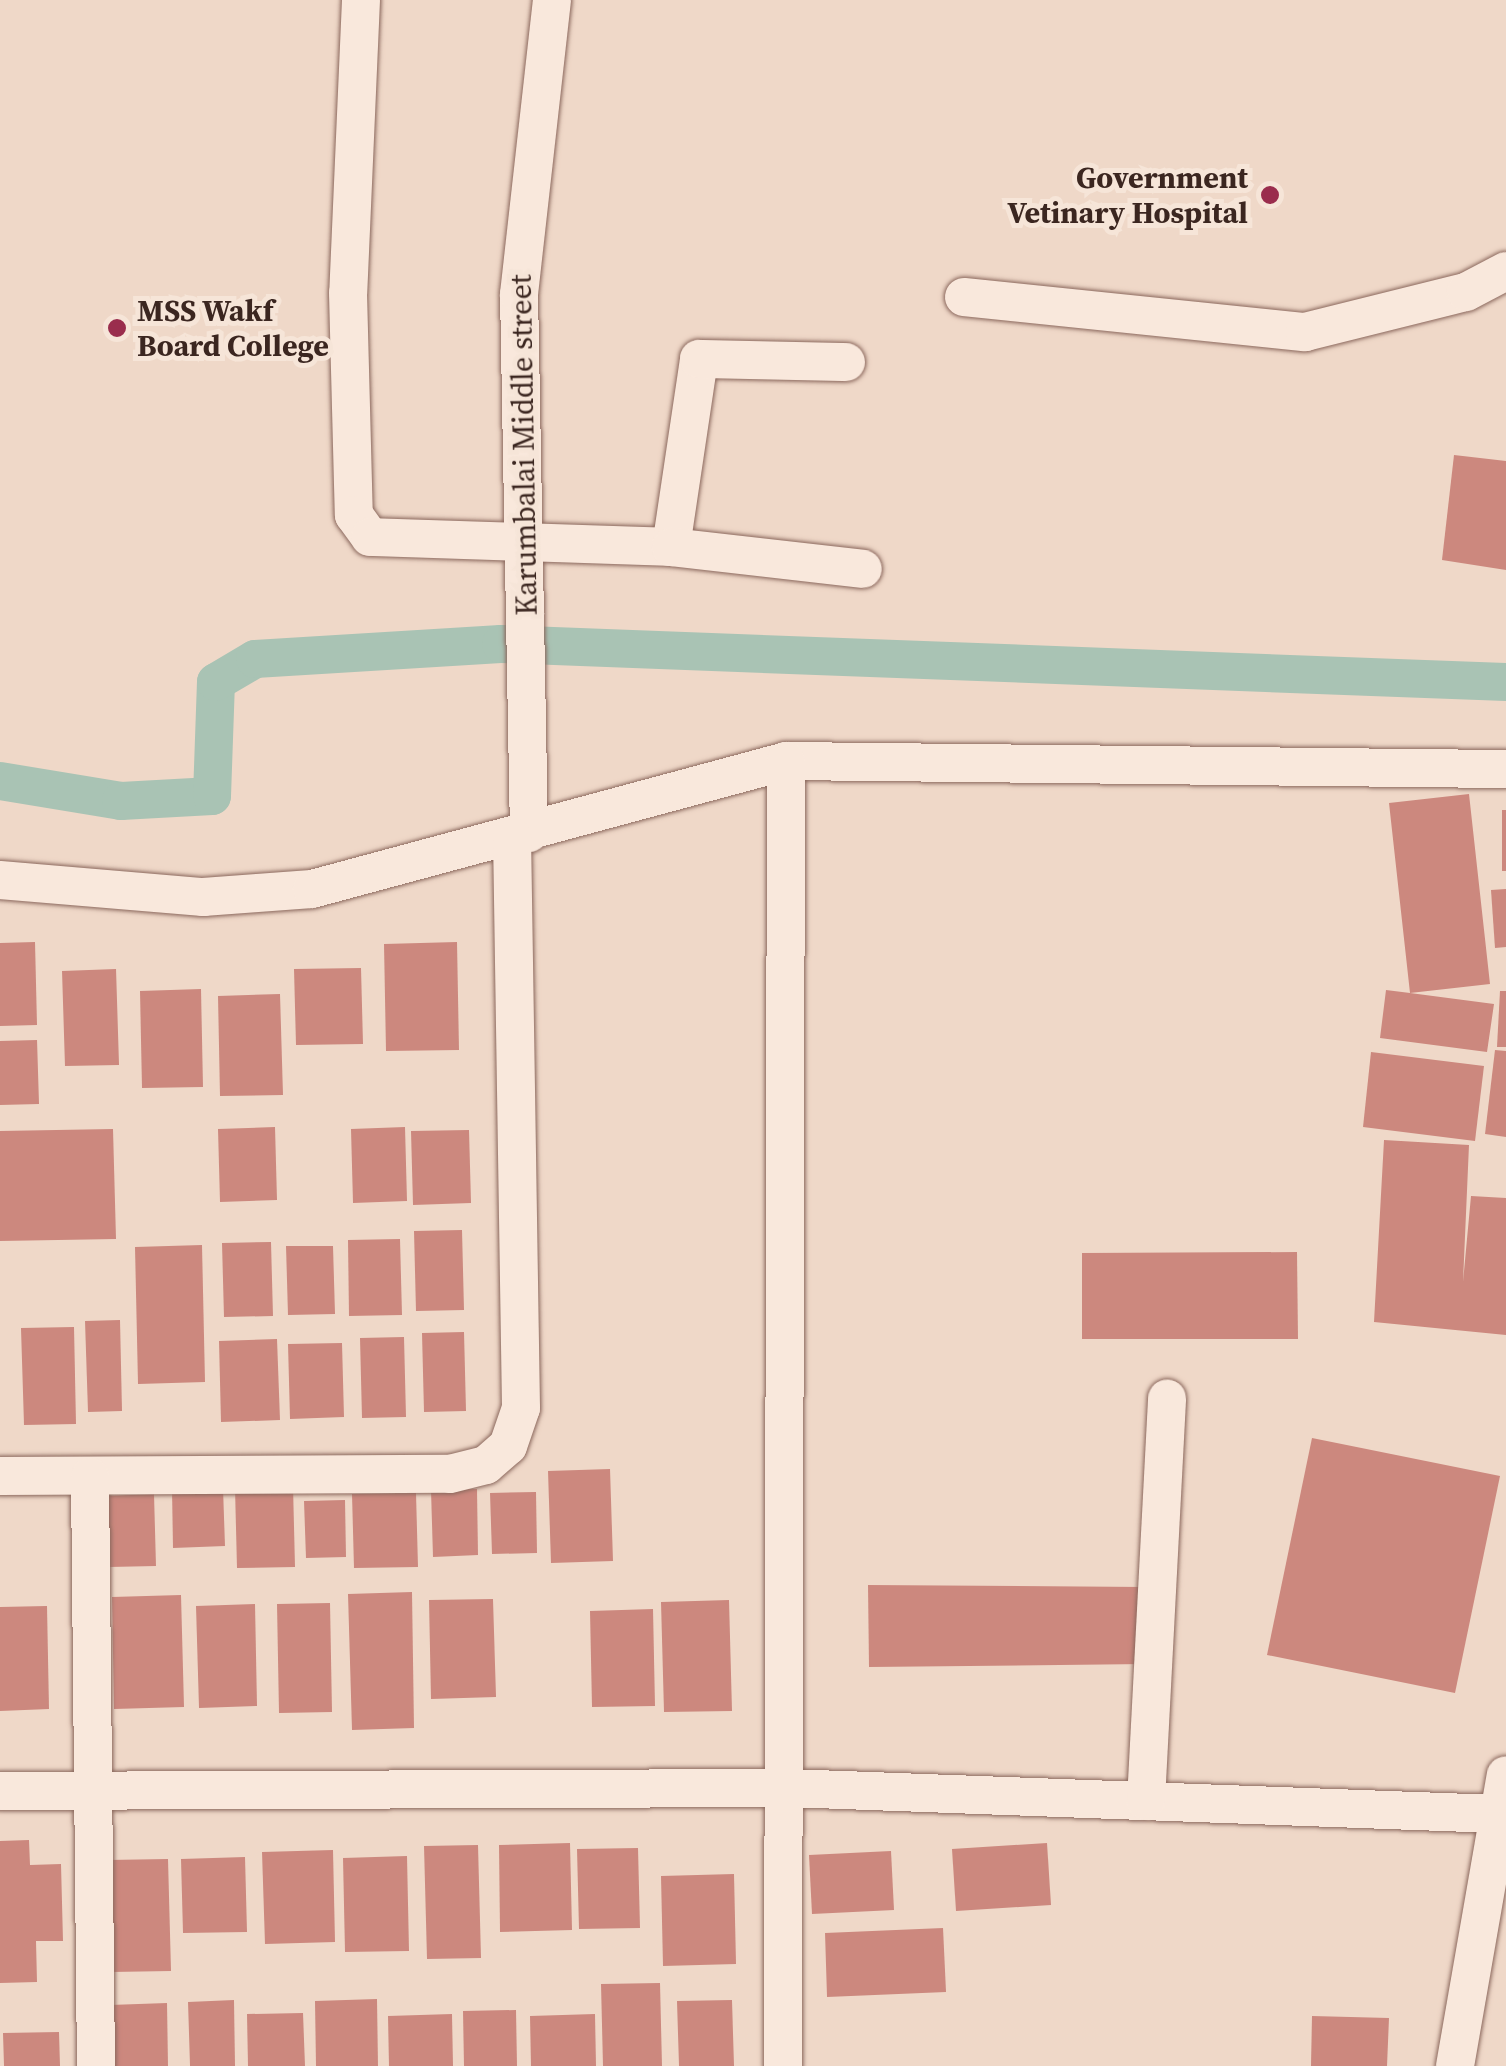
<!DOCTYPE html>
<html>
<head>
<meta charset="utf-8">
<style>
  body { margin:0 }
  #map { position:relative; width:1506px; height:2066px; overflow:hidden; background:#efd8c8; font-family:"Source Serif 4",serif }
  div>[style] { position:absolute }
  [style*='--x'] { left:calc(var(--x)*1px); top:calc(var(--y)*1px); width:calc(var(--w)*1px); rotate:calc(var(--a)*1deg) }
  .canal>* { height:38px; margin:-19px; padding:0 19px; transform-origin:19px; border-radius:19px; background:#a9c3b4 }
  .building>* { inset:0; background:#cc887e }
  .roads { filter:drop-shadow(0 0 2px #8b685d) drop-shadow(0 0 2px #8b685d) }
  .minor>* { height:38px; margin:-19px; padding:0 19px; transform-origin:19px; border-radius:19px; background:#f9e8dc }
  .dots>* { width:28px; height:28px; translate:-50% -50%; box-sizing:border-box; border:5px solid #f6e5d8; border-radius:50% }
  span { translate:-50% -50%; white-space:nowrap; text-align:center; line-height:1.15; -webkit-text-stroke:10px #f6e5d8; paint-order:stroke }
  .poi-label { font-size:30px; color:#3b2620; font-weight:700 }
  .right { translate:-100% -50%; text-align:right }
  .left { translate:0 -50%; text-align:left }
  .street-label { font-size:30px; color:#3b2620 }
</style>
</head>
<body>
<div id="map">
  <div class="canal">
    <i style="--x:0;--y:781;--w:123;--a:9.4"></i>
    <i style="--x:121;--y:801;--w:91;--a:-3.1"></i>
    <i style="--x:212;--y:796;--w:114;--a:-88"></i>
    <i style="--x:216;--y:682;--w:45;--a:-30.5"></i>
    <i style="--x:255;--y:659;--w:246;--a:-3.5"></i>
    <i style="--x:501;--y:644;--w:1006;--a:2.17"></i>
  </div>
  <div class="building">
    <i style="clip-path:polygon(1454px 455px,1506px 461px,1506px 570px,1442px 560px)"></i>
    <i style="clip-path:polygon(1469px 794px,1490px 984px,1410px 993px,1494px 1004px,1487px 1052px,1380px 1038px,1386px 990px,1410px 993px,1389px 803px)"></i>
    <i style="clip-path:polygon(1502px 810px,1506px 810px,1506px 871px,1502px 871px)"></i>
    <i style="clip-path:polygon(1506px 889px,1506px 947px,1495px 948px,1491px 890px)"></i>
    <i style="clip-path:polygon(35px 942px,37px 1025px,0 1026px,0 943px)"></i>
    <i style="clip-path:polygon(457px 942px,459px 1050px,386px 1051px,384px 944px)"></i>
    <i style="clip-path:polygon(361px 968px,363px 1044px,296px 1045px,294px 969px)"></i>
    <i style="clip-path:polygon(116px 969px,119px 1065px,65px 1066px,62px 971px)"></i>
    <i style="clip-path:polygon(201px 989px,203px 1087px,142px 1088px,140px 991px)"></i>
    <i style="clip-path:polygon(1500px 991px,1506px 991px,1506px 1047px,1497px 1047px)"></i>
    <i style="clip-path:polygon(280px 994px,283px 1095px,220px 1096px,218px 996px)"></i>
    <i style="clip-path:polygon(37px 1040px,39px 1104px,0 1105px,0 1041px)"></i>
    <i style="clip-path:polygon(1495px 1050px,1506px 1051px,1506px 1137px,1485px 1134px)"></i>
    <i style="clip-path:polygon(1371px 1052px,1484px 1066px,1475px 1141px,1363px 1127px)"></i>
    <i style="clip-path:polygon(275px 1127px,277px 1200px,220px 1202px,218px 1129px)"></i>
    <i style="clip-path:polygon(405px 1127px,407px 1201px,353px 1203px,351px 1129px)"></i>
    <i style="clip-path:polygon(113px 1129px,116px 1239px,0 1241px,0 1131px)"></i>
    <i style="clip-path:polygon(469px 1130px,471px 1203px,413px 1205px,411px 1131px)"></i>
    <i style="clip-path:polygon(1384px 1140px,1469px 1145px,1463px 1282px,1471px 1196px,1506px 1198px,1506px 1335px,1374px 1322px)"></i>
    <i style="clip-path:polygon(462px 1230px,464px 1310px,416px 1311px,414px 1231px)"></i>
    <i style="clip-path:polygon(400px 1239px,402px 1315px,349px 1316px,348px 1240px)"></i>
    <i style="clip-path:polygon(271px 1242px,273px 1316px,224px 1317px,222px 1243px)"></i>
    <i style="clip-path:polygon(202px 1245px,205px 1382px,138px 1384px,135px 1247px)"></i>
    <i style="clip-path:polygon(286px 1246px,333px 1246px,335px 1314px,288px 1315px)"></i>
    <i style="clip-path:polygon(1297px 1252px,1298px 1339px,1082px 1339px,1082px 1253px)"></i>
    <i style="clip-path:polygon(120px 1320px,122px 1411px,88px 1412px,85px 1321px)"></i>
    <i style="clip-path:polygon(74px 1327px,76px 1424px,24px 1425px,21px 1328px)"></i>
    <i style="clip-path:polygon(464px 1332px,466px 1411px,424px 1412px,422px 1333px)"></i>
    <i style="clip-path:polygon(404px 1337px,406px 1417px,362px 1418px,360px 1338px)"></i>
    <i style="clip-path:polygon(277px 1339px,280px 1420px,221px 1422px,219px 1341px)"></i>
    <i style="clip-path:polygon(342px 1343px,344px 1417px,290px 1419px,288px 1344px)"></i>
    <i style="clip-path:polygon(1312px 1438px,1500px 1476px,1455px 1693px,1267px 1655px)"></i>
    <i style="clip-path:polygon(610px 1469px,613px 1561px,551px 1563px,548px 1471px)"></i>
    <i style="clip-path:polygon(293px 1486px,295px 1567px,237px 1568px,235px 1488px)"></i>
    <i style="clip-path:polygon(223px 1488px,225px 1546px,173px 1548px,172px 1489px)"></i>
    <i style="clip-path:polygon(477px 1489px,478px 1555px,433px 1557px,431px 1490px)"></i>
    <i style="clip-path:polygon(536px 1492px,537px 1553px,492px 1554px,490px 1493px)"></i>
    <i style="clip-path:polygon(416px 1493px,418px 1567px,354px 1568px,352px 1494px)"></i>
    <i style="clip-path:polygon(154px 1494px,156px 1566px,109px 1567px,107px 1496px)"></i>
    <i style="clip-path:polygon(345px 1500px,346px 1557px,306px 1558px,304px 1501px)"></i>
    <i style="clip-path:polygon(868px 1585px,1145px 1587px,1146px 1664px,869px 1667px)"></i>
    <i style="clip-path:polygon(412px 1592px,414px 1728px,352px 1730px,348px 1594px)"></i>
    <i style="clip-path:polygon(181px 1595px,184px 1707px,114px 1709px,112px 1597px)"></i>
    <i style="clip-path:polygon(493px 1599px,496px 1697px,431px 1699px,429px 1600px)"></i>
    <i style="clip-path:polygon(729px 1600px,732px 1711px,664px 1712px,661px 1602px)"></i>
    <i style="clip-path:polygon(330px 1603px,332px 1712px,279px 1713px,277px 1604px)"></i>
    <i style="clip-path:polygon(255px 1604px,257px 1706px,199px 1708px,196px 1606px)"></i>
    <i style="clip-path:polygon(47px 1606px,49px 1709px,0 1711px,0 1607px)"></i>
    <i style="clip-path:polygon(653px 1609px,655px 1706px,592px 1707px,590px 1611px)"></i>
    <i style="clip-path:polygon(29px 1840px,30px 1865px,61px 1864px,63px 1941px,36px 1941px,37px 1982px,0 1983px,0 1841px)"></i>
    <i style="clip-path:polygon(570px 1843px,572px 1930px,500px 1932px,499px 1845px)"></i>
    <i style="clip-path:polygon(1047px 1843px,1051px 1905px,956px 1911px,952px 1849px)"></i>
    <i style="clip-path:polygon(478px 1845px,481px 1958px,427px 1959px,424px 1846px)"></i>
    <i style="clip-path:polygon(638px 1848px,640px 1928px,579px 1929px,577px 1849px)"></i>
    <i style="clip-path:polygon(333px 1850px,335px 1942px,265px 1944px,262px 1852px)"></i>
    <i style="clip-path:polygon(891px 1851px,894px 1910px,812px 1914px,809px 1855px)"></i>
    <i style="clip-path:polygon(407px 1856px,409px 1951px,345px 1952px,343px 1858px)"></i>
    <i style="clip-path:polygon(245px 1857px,247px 1932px,183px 1933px,181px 1859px)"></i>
    <i style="clip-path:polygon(168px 1859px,171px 1971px,111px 1972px,108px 1860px)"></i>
    <i style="clip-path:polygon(734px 1874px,736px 1964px,663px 1966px,661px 1876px)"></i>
    <i style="clip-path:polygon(943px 1928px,946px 1992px,827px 1997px,825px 1933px)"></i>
    <i style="clip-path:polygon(660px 1983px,662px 2066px,603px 2066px,601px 1984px)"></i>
    <i style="clip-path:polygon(377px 1999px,378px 2066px,316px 2066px,315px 2001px)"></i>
    <i style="clip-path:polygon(234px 2000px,235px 2066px,190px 2066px,188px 2002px)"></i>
    <i style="clip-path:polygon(732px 2000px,734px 2066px,679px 2066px,677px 2001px)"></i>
    <i style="clip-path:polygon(167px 2003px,168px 2066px,112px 2066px,110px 2005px)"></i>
    <i style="clip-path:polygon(516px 2010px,517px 2066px,464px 2066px,463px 2011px)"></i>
    <i style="clip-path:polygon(303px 2013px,305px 2066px,248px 2066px,247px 2014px)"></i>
    <i style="clip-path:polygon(452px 2014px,453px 2066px,389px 2066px,388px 2016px)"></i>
    <i style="clip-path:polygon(595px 2014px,596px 2066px,531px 2066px,530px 2016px)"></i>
    <i style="clip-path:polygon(1312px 2016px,1389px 2018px,1387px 2066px,1311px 2066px)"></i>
    <i style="clip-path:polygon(59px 2032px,60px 2066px,4px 2066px,3px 2033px)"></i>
  </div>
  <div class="roads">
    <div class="minor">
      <i style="--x:361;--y:0;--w:293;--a:92.5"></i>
      <i style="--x:348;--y:293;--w:222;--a:88.5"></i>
      <i style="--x:354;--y:515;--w:27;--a:54"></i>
      <i style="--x:370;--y:537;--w:301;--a:1.9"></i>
      <i style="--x:671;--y:547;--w:190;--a:-81.5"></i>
      <i style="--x:699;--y:359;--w:147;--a:1.2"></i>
      <i style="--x:964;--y:297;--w:343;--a:5.9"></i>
      <i style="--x:1305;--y:332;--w:166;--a:-14"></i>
      <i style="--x:1466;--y:292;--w:45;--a:-27.7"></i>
      <i style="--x:671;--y:547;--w:193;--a:6.5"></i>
      <i style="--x:529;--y:833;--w:539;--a:-91.06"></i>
      <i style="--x:519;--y:294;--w:296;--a:-83.6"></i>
      <i style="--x:0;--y:880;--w:204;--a:4.8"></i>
      <i style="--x:203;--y:897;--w:109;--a:-4.2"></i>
      <i style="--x:312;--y:889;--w:491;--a:-15.1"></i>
      <i style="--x:786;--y:761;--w:720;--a:0.64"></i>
      <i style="--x:0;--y:1476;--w:450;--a:-0.3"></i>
      <i style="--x:450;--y:1474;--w:37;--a:-14"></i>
      <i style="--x:486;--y:1465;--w:29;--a:-41"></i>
      <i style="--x:508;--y:1446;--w:40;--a:-71.1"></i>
      <i style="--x:521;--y:1408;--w:572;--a:-90.9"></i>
      <i style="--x:90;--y:1477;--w:589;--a:89.42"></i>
      <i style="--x:0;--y:1791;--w:788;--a:-0.22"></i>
      <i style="--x:788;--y:1788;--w:708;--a:2.1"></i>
      <i style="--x:1146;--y:1801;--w:403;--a:-87"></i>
      <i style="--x:783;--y:2066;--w:1305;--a:-89.87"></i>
      <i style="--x:1455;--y:2066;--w:295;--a:-80.1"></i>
    </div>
  </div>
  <div class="dots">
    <i style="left:1270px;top:195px;background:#9a2d4d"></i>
    <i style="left:117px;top:328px;background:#9a2d4d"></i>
  </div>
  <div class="poi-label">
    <span class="right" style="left:1248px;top:195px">Government<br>Vetinary Hospital</span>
    <span class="left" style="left:137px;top:328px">MSS Wakf<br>Board College</span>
  </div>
  <div class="street-label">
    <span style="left:524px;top:445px;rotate:-91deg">Karumbalai Middle street</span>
  </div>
</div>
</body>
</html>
